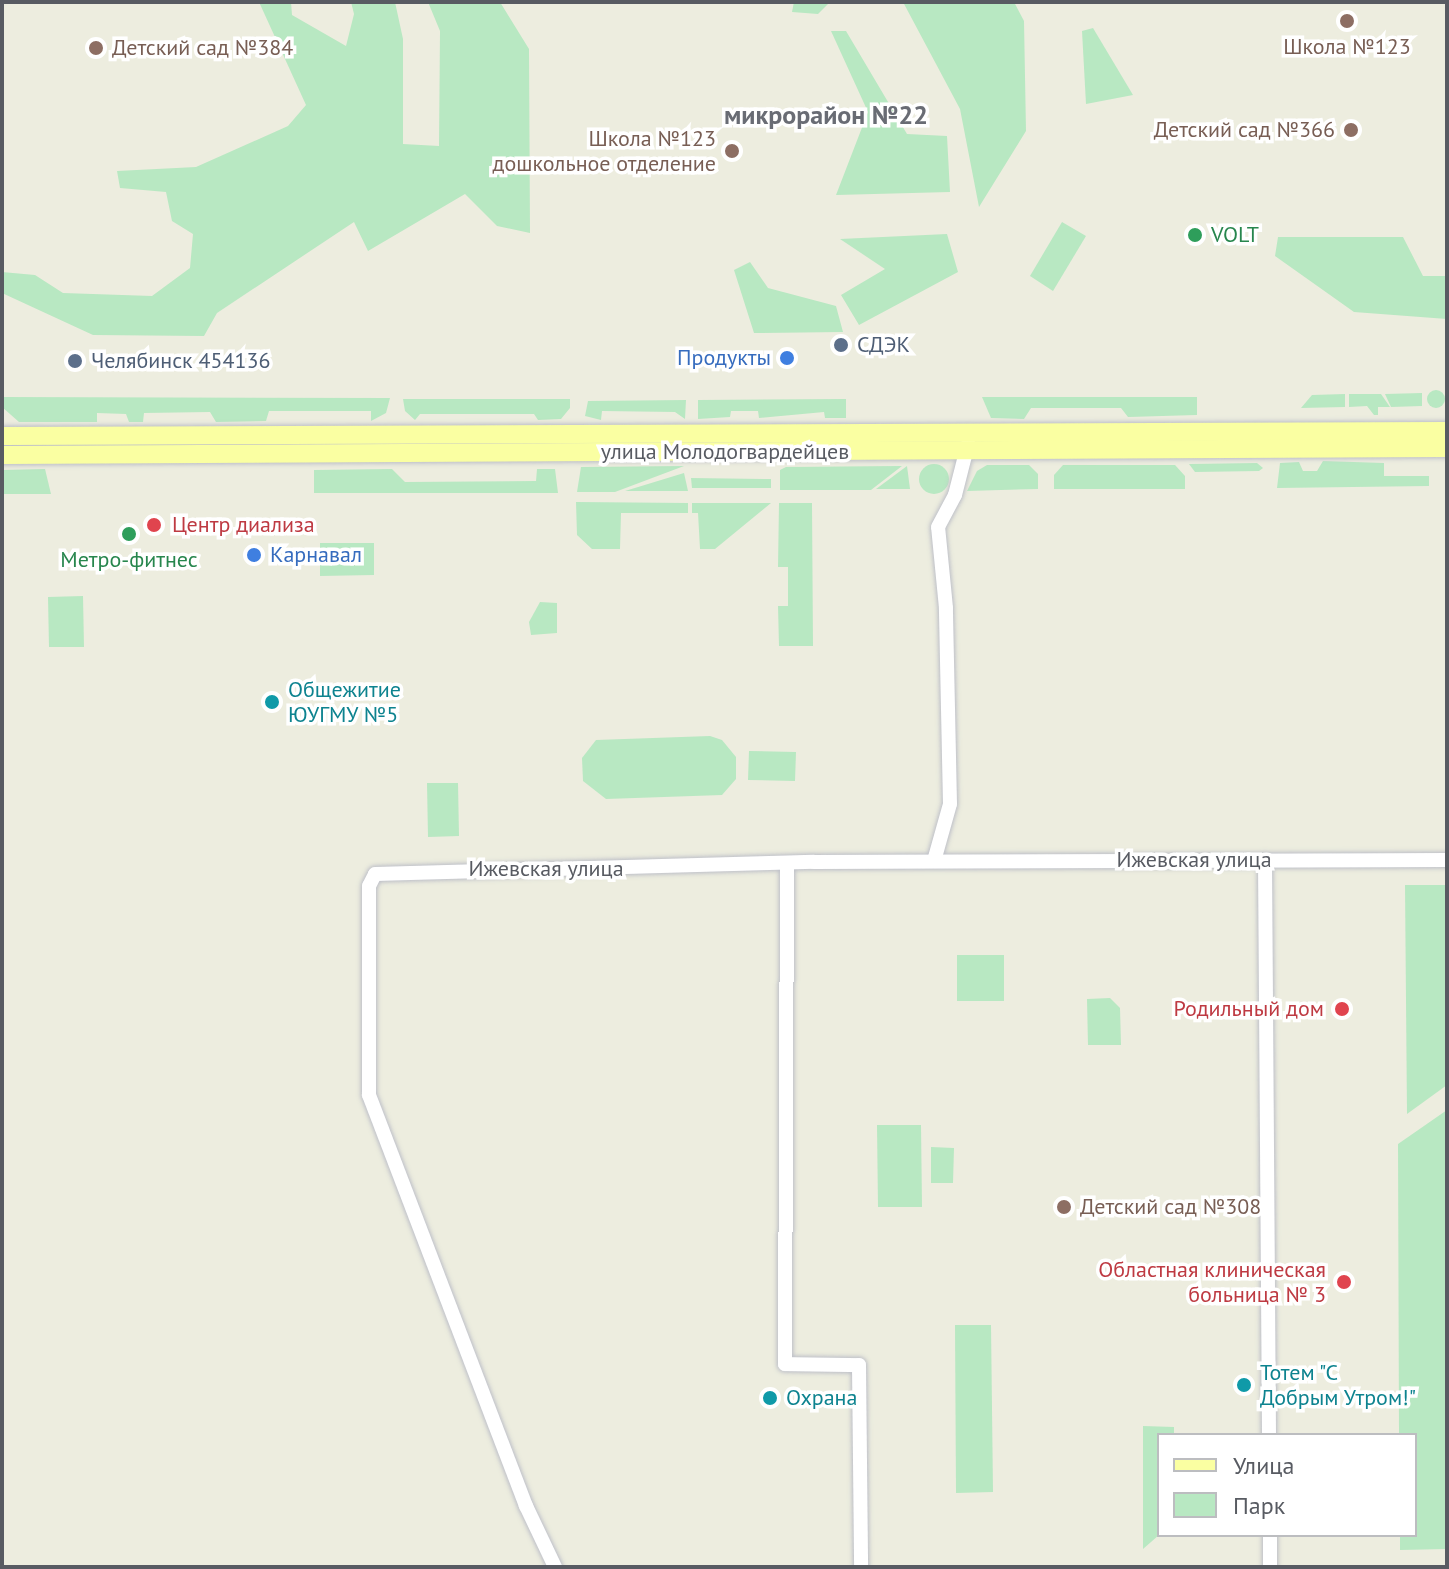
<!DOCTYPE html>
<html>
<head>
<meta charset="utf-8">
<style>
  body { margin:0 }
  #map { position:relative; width:1449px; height:1569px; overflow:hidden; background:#ededdf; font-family:"PT Sans",sans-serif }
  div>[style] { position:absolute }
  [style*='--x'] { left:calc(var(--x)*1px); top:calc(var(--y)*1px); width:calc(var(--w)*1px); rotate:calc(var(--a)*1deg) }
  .green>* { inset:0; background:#b8e8c2 }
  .round { border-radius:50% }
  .roads { filter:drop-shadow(0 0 2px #bec0c8) drop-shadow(0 0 2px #bec0c8) }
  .minor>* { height:14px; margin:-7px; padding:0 7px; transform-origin:7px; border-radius:7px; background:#fff }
  .major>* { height:18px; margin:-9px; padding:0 9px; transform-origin:9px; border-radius:9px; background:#faffa2 }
  .dots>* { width:22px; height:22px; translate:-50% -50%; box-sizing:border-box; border:4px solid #fff; border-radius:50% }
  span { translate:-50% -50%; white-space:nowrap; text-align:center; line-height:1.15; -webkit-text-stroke:7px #fff; paint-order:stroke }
  .education-label { font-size:22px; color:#785e54 }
  .left { translate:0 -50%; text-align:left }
  .right { translate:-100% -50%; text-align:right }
  .leisure-label { font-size:22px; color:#27864d }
  .service-label { font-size:22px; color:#4e5e75 }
  .shop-label { font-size:22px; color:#366cbe }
  .street-label { font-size:22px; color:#585b62 }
  .health-label { font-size:22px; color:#be3a42 }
  .culture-label { font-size:22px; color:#0d838f }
  .quarter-label { font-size:26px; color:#696c74; font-weight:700 }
  .frame { position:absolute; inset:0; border:4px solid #585b62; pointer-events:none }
  .legend { position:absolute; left:1157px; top:1433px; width:260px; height:104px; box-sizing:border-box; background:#fff; border:2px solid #bcbdc0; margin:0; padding:10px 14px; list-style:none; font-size:24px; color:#585b62 }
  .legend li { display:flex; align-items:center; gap:16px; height:40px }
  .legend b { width:40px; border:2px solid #bcbdc0 }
</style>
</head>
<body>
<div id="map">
  <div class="green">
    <i style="clip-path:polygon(259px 2px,291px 2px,292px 15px,346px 46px,354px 14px,351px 2px,395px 2px,403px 39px,403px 144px,439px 146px,440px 31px,428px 2px,500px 2px,529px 49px,530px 233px,497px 226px,465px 194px,368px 251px,354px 222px,217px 313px,204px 336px,93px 335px,2px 293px,2px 272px,35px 275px,63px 293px,152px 296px,190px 268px,193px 234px,172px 221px,166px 192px,120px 188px,117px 171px,196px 167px,288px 126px,306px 105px)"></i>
    <i style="clip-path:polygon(794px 2px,830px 2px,818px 14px,792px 12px)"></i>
    <i style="clip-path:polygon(903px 2px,1014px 2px,1024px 21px,1026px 131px,979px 207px,960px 109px)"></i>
    <i style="clip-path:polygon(1093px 28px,1133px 95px,1086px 104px,1082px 31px)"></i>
    <i style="clip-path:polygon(831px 31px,846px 31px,907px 134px,947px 136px,950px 192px,836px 195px,868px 112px)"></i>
    <i style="clip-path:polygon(1062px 222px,1086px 236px,1053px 291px,1030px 276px)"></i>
    <i style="clip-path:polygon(947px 234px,958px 272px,859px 325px,841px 295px,885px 269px,840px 239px)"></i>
    <i style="clip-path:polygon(1278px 237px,1403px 237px,1423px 276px,1447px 276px,1447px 319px,1354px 312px,1275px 256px)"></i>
    <i style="clip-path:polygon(750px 262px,768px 288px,836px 306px,843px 332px,754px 333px,734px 270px)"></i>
    <i class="round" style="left:1427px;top:390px;width:18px;height:18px"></i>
    <i style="clip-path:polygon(1422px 393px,1422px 406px,1391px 407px,1385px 394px)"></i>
    <i style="clip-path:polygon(1345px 394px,1345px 407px,1301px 408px,1312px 395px)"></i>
    <i style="clip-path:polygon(1349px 394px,1381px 394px,1390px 407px,1378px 407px,1378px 415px,1374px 415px,1367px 406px,1349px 407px)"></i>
    <i style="clip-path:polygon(2px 397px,390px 398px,386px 413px,371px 421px,371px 411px,269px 411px,266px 421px,216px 422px,210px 412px,144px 413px,143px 422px,129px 422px,126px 414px,97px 413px,97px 422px,19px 422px,2px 407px)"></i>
    <i style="clip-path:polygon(982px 397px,1197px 397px,1197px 415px,1128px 417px,1121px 408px,1031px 408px,1024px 419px,991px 418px)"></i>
    <i style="clip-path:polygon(403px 399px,570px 399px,570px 408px,561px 419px,538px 420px,534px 414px,420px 414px,415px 420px,405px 411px)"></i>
    <i style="clip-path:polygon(846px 399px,846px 418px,825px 418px,824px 412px,759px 418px,758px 411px,731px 411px,730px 417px,698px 419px,698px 400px)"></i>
    <i style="clip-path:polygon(686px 400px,685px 419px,675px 412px,602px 411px,601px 420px,585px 416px,588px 401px)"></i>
    <i style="clip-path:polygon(1323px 461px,1384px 463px,1384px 476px,1429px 476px,1429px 486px,1277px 488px,1280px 463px,1299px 462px,1303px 471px,1317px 471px)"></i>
    <i style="clip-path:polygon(1257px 463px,1263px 468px,1259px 471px,1195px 472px,1189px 464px)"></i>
    <i class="round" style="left:919px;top:464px;width:30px;height:30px"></i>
    <i style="clip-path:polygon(987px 465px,1029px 465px,1038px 474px,1038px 489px,967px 491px,977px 471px)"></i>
    <i style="clip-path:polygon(1063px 465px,1175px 465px,1185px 476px,1185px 489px,1054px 489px,1054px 475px)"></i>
    <i style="clip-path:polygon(684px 466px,615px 492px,577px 492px,581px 467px)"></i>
    <i style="clip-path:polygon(902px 466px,871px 490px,780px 490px,780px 470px,786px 467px)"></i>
    <i style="clip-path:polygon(907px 466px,910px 489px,876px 489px)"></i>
    <i style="clip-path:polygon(45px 469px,51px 494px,2px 494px,2px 470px)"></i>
    <i style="clip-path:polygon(392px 469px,405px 482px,536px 481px,537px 469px,555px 469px,558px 493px,314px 493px,314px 470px)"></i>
    <i style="clip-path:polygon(684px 473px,688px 491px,625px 491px)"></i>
    <i style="clip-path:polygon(691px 478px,771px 479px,771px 488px,692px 488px)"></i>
    <i style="clip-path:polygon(576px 502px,688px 503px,688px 513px,621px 513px,620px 549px,592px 549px,577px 535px)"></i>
    <i style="clip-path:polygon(692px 503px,771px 503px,715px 549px,700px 549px,698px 513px,692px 513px)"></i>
    <i style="clip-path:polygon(779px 503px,812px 503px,813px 646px,779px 646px,778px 606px,788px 606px,788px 567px,778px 567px)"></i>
    <i style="clip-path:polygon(320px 543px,374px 543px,374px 575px,320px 576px)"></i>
    <i style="clip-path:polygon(83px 596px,84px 647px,49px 647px,48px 597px)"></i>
    <i style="clip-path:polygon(540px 602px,557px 603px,557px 633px,531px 635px,529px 622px)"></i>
    <i style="clip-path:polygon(710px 736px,722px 740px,736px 757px,736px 779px,722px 795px,606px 799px,583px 781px,582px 758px,596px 740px)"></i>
    <i style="clip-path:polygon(749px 751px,796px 752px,795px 781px,748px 780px)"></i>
    <i style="clip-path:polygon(427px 783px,458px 783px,459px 836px,428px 837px)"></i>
    <i style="clip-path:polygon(1405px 885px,1447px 885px,1447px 1085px,1407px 1114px)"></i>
    <i style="clip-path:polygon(957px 955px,1004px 955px,1004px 1001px,957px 1001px)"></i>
    <i style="clip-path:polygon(1110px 998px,1120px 1008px,1121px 1045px,1088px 1045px,1087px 999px)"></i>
    <i style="clip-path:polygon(1447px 1110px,1447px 1549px,1400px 1550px,1400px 1535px,1415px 1535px,1415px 1435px,1399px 1435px,1398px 1144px)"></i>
    <i style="clip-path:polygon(877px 1125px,921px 1125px,922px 1207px,878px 1207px)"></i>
    <i style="clip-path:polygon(931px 1147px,954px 1148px,953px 1183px,931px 1183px)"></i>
    <i style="clip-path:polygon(955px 1325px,991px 1325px,993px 1492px,956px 1493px)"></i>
    <i style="clip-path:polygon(1143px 1426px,1174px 1427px,1174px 1435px,1159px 1435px,1159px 1535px,1143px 1549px)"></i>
  </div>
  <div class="roads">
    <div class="minor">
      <i style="--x:1265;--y:860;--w:575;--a:89.6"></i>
      <i style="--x:934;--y:861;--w:59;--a:-74.3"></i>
      <i style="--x:950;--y:804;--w:196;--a:-91.2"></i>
      <i style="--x:946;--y:608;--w:81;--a:-95.6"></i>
      <i style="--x:938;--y:527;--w:36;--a:-62"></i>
      <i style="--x:955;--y:495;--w:53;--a:-75.7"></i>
      <i style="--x:787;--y:863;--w:501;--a:90.23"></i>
      <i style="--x:785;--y:1364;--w:74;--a:0.8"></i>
      <i style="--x:859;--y:1365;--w:202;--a:89.4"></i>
      <i style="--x:1270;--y:1535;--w:32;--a:90"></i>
      <i style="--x:555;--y:1567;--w:68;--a:-115.4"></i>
      <i style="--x:526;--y:1506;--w:440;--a:-110.9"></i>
      <i style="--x:369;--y:1095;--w:209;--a:-90"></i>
      <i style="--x:369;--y:886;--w:13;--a:-63"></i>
      <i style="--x:375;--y:874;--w:439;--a:-1.6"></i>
      <i style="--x:814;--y:862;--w:633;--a:-0.18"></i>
    </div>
    <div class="major">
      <i style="--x:2;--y:436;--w:1445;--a:-0.2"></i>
      <i style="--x:2;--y:455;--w:1445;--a:-0.28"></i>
    </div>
  </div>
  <div class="dots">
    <i style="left:1347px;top:21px;background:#8d6e63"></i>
    <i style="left:96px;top:48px;background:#8d6e63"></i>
    <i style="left:1351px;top:130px;background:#8d6e63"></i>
    <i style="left:732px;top:151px;background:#8d6e63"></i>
    <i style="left:1195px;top:235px;background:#2e9e5b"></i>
    <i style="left:841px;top:345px;background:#5c6f8a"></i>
    <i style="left:787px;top:358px;background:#3f7fe0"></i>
    <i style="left:75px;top:361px;background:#5c6f8a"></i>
    <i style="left:154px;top:525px;background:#e0444e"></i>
    <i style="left:129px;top:534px;background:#2e9e5b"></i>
    <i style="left:254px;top:555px;background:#3f7fe0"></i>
    <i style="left:272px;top:702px;background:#0f9aa8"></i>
    <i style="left:1342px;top:1009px;background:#e0444e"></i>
    <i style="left:1064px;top:1207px;background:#8d6e63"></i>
    <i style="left:1344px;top:1282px;background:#e0444e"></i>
    <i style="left:1244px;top:1385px;background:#0f9aa8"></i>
    <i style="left:770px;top:1398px;background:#0f9aa8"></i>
  </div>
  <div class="education-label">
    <span style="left:1347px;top:47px">Школа №123</span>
    <span class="left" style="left:112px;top:48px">Детский сад №384</span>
    <span class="right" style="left:1335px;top:130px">Детский сад №366</span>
    <span class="right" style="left:716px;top:151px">Школа №123<br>дошкольное отделение</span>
    <span class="left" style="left:1080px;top:1207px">Детский сад №308</span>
  </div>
  <div class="leisure-label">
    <span class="left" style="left:1211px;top:235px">VOLT</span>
    <span style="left:129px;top:560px">Метро-фитнес</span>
  </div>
  <div class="service-label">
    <span class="left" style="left:857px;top:345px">СДЭК</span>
    <span class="left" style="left:91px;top:361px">Челябинск 454136</span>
  </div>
  <div class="shop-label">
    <span class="right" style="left:771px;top:358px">Продукты</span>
    <span class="left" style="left:270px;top:555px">Карнавал</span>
  </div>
  <div class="street-label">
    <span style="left:725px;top:452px">улица Молодогвардейцев</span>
    <span style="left:1194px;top:860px">Ижевская улица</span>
    <span style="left:546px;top:869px">Ижевская улица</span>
  </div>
  <div class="health-label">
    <span class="left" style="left:172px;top:525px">Центр диализа</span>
    <span class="right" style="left:1324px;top:1009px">Родильный дом</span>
    <span class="right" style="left:1326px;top:1282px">Областная клиническая<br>больница № 3</span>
  </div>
  <div class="culture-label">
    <span class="left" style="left:288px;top:702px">Общежитие<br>ЮУГМУ №5</span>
    <span class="left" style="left:1260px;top:1385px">Тотем "С<br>Добрым Утром!"</span>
    <span class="left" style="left:786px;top:1398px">Охрана</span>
  </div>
  <div class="quarter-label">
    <span style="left:826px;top:115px">микрорайон №22</span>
  </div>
  <div class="frame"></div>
  <ul class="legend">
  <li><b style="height:10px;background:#faffa2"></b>Улица</li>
  <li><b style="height:22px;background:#b8e8c2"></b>Парк</li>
  </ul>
</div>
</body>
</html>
